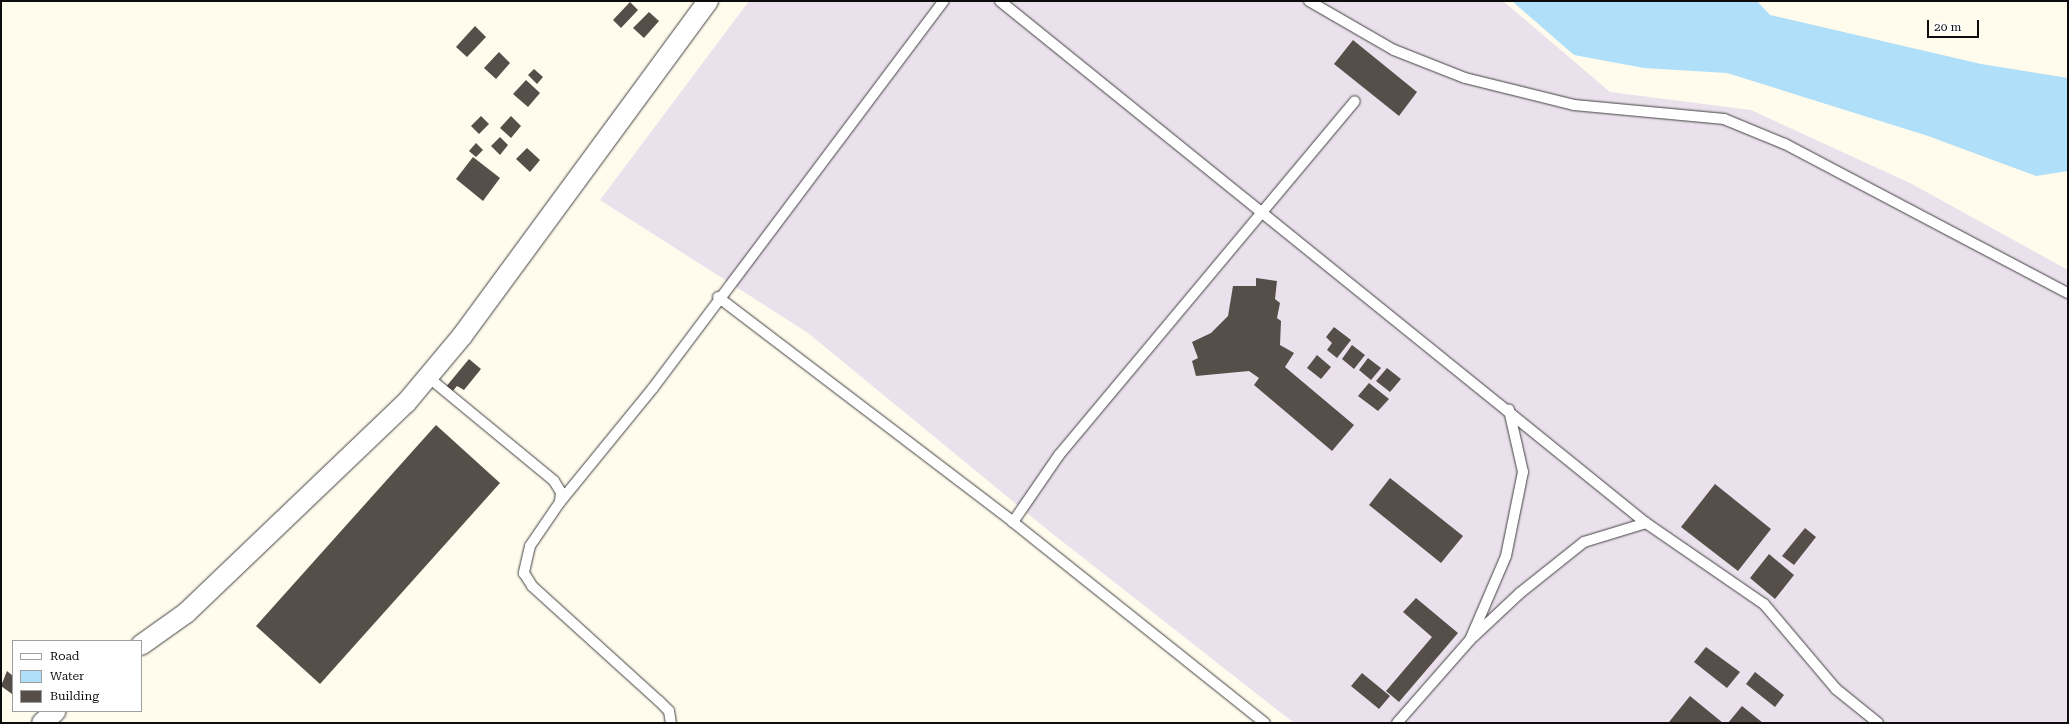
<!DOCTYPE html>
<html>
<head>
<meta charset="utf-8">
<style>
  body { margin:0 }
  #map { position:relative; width:2069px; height:724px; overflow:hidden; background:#fffbed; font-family:"Roboto Serif",serif }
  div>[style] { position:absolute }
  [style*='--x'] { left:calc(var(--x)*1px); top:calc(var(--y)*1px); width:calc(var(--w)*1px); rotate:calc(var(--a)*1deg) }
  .industrial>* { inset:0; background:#ebe1ed }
  .water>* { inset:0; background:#afdff9 }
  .building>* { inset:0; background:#564e49 }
  .roads { filter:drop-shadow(0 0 1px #404040) drop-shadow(0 0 1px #404040) }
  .lane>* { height:10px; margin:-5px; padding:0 5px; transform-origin:5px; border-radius:5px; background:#fff }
  .street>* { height:20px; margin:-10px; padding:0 10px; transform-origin:10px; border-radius:10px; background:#fff }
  span { translate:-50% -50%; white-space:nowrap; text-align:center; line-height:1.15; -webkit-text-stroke:4px #fff; paint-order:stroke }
  .frame { position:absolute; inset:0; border:2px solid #0d0d0d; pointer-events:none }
  .legend { position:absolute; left:12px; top:640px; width:130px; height:72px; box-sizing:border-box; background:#fff; border:1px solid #9e9e9e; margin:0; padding:5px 7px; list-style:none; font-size:12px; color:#0d0d0d }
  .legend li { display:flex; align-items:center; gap:8px; height:20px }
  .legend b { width:20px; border:1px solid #9e9e9e }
  .scale { position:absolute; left:1927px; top:20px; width:52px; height:18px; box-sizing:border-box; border:2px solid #0d0d0d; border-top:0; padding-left:5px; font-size:12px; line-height:14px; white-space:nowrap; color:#0d0d0d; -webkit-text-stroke:3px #fff; paint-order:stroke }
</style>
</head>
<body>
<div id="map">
  <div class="industrial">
    <i style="clip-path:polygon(749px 1px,1503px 1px,1610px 92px,1751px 110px,1910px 183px,2068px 270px,2068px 723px,1294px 723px,1049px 531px,808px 333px,600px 200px)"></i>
  </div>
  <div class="water">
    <i style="clip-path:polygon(1512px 1px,1757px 1px,1770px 15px,1981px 64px,2068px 78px,2068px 171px,2036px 176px,1928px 136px,1727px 73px,1644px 68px,1574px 55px)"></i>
  </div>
  <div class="building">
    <i style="clip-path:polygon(630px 2px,638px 10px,621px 28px,613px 20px)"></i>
    <i style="clip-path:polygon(649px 12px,659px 21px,644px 38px,633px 28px)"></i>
    <i style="clip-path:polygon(475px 26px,486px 37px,467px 57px,456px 47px)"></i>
    <i style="clip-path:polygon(1353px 40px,1417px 92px,1399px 116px,1334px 64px)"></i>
    <i style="clip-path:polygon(499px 52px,510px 63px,496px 79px,484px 68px)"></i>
    <i style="clip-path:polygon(534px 69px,543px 77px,537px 84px,528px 75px)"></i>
    <i style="clip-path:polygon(526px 80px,540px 93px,528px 107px,513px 94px)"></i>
    <i style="clip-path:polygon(481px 116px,489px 124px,479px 134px,471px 126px)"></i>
    <i style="clip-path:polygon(511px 116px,521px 126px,511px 138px,500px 128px)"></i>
    <i style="clip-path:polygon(500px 137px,508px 145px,500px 155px,491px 146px)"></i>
    <i style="clip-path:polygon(476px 143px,483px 150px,476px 157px,469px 151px)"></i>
    <i style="clip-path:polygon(527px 148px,540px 160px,530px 172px,516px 159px)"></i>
    <i style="clip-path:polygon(473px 157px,500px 178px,483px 201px,456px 179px)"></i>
    <i style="clip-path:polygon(1256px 278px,1277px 281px,1275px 299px,1280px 303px,1277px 318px,1281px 321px,1280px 345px,1294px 353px,1285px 367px,1354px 425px,1332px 451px,1254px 385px,1259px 378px,1249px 371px,1196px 376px,1192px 361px,1198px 358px,1192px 342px,1211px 333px,1228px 316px,1233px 286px,1256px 286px)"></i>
    <i style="clip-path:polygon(1334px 327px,1351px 340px,1337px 358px,1327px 350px,1332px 343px,1326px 337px)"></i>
    <i style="clip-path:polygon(1352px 345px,1365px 355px,1354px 369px,1342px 359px)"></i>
    <i style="clip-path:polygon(1317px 355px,1331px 367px,1321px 379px,1307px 368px)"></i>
    <i style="clip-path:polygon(1368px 358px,1381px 368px,1371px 380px,1359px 370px)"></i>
    <i style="clip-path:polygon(469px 359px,481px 369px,464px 390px,457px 386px,451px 393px,445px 388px)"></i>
    <i style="clip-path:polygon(1387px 368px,1401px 379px,1390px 392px,1376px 381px)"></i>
    <i style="clip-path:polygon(1369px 383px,1389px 399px,1378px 411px,1358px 396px)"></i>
    <i style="clip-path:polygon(436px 425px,500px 483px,320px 684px,256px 626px)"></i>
    <i style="clip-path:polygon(1390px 478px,1463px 536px,1441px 563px,1369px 505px)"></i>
    <i style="clip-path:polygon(1715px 484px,1771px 529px,1738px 571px,1681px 527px)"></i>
    <i style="clip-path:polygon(1805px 528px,1816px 537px,1794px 565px,1782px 556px)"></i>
    <i style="clip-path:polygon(1769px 554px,1794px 575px,1775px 599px,1750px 578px)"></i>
    <i style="clip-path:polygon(1416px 598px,1458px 633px,1399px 702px,1386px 691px,1432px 637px,1403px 612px)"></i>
    <i style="clip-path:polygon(1706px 647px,1740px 672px,1727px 688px,1694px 662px)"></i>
    <i style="clip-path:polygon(7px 671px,13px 676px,12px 694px,1px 686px)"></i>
    <i style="clip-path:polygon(1755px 672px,1784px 695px,1775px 707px,1746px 684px)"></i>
    <i style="clip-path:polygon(1362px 673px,1390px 696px,1379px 709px,1351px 686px)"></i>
    <i style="clip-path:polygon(1690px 696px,1723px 723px,1669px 722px)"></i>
    <i style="clip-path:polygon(1742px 706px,1763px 723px,1728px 723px)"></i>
  </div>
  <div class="roads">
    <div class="lane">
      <i style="--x:1000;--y:1;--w:831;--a:38.94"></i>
      <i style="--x:1646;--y:523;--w:143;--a:34.5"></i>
      <i style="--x:1764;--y:604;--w:111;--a:49.7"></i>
      <i style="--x:1836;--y:689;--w:54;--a:39"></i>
      <i style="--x:1309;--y:1;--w:98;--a:30"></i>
      <i style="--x:1394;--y:50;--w:76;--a:21.5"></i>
      <i style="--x:1465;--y:78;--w:112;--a:13.9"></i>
      <i style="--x:1574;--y:105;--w:151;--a:5.3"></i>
      <i style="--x:1724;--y:119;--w:66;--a:22.3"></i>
      <i style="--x:1785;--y:144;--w:320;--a:27.8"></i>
      <i style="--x:718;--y:297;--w:371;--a:37.3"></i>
      <i style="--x:1013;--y:522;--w:322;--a:38.6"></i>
      <i style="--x:428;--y:377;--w:163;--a:39.5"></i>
      <i style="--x:554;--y:481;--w:13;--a:58"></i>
      <i style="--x:561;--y:492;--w:10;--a:96"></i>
      <i style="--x:560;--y:502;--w:53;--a:124.3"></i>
      <i style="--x:530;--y:546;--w:28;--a:103"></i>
      <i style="--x:524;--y:573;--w:15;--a:58"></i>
      <i style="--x:532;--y:586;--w:171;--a:42.2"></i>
      <i style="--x:659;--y:701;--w:14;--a:45"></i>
      <i style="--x:669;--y:711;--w:12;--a:81"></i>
      <i style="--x:560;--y:502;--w:147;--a:-50.8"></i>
      <i style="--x:653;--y:388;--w:484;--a:-53.1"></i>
      <i style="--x:1013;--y:522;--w:81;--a:-55.5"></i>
      <i style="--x:1059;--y:455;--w:461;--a:-50.1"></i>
      <i style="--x:1473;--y:637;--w:64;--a:-43.1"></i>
      <i style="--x:1520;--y:593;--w:82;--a:-38.6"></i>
      <i style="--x:1584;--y:542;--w:65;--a:-17"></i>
      <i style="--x:1397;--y:723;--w:111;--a:-48.7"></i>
      <i style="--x:1470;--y:640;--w:91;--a:-66.8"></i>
      <i style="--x:1506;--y:556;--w:86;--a:-78.6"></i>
      <i style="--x:1523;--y:472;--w:64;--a:-102.7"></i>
    </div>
    <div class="street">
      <i style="--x:141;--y:645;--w:55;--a:-35.4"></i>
      <i style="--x:186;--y:613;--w:304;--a:-43.7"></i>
      <i style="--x:406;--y:403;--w:87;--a:-50.1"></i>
      <i style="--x:462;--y:336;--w:416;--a:-53.7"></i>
      <i style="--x:42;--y:723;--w:18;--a:-41"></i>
    </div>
  </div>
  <div class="frame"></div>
  <ul class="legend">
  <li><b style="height:5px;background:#fff"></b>Road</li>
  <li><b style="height:11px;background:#afdff9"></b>Water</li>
  <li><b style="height:11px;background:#564e49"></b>Building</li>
  </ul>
  <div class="scale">20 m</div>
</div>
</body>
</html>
